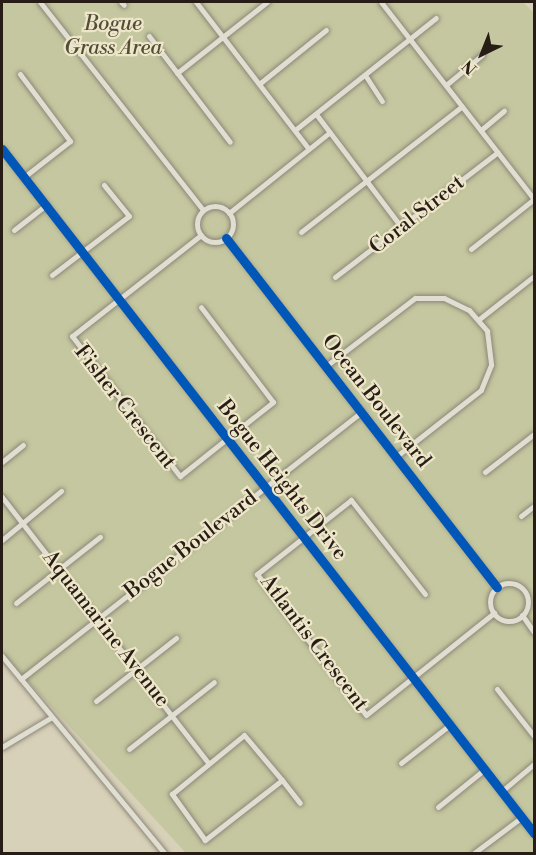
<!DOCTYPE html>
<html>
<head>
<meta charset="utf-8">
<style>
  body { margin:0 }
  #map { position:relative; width:536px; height:855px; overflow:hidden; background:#d8d1b9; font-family:"Libre Bodoni",serif }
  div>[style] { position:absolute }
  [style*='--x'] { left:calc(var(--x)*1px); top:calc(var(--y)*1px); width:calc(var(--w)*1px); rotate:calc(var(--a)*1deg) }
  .green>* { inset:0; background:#c4c79f }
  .roads { filter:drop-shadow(0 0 2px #8c8779) drop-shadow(0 0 2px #8c8779) }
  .street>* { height:5px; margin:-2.5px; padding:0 2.5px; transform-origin:2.5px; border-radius:2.5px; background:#e0ddd1 }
  .street>.ring { margin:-2.5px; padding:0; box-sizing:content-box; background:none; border:5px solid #e0ddd1; border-radius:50% }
  .cycleway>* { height:9px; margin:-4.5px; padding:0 4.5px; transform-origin:4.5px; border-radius:4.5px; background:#0057b8 }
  span { translate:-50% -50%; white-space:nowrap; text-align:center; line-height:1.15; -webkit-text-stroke:4.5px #eee6c9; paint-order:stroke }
  .park-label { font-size:21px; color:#514d39; font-style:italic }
  .street-label { font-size:21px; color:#271c16 }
  .frame { position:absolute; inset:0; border:3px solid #271c16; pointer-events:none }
  .north { position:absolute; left:452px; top:24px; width:60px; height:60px; -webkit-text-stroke:4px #eee6c9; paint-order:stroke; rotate:223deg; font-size:16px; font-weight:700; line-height:24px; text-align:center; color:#271c16 }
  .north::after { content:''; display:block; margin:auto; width:21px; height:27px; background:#271c16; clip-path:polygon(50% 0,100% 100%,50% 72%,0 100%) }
</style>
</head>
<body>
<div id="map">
  <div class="green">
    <i style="clip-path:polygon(2px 2px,523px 2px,534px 13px,534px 853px,186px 853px,2px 653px)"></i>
  </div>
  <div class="roads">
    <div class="street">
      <i style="--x:40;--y:2;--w:264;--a:51.9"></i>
      <i style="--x:121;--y:2;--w:4;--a:45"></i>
      <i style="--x:196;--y:2;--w:185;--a:52.5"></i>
      <i style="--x:381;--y:2;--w:249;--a:52.2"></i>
      <i style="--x:149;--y:36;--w:133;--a:52.6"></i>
      <i style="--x:177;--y:73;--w:115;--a:-38.3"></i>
      <i style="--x:20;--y:74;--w:84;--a:53.3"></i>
      <i style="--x:70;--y:141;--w:58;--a:142"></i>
      <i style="--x:365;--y:75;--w:31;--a:57"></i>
      <i style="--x:259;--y:84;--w:86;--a:-38.9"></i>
      <i style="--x:446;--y:85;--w:47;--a:-39.8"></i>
      <i style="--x:316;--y:114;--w:141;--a:53"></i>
      <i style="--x:295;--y:130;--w:180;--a:-38.5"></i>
      <i style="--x:481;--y:130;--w:30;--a:-40"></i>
      <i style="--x:2;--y:149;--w:867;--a:52.13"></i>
      <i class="ring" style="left:197px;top:206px;width:31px;height:31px"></i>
      <i style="--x:229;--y:213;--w:129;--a:-38.7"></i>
      <i style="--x:14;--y:230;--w:41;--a:-38"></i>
      <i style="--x:301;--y:232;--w:204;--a:-38"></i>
      <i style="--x:201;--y:235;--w:164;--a:141.9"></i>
      <i style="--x:72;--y:336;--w:177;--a:52.4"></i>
      <i style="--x:180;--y:476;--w:119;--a:-38.5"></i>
      <i style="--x:273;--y:402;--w:119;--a:-127.2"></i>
      <i style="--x:226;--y:238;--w:442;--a:52.2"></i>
      <i style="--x:471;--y:249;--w:80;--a:-38.4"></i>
      <i style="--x:52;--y:275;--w:97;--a:-37.5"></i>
      <i style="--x:129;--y:216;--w:40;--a:-129"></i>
      <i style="--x:335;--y:277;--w:205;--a:-37.5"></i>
      <i style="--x:478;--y:320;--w:71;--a:-38.2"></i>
      <i style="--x:326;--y:366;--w:112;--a:-37.4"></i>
      <i style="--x:415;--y:298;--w:29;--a:0"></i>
      <i style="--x:444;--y:298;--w:28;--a:26"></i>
      <i style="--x:469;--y:310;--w:28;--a:49"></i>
      <i style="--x:487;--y:331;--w:34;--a:83"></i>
      <i style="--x:491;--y:365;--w:27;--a:112"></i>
      <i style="--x:481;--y:390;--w:105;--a:141.9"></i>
      <i style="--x:2;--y:462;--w:27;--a:-39"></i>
      <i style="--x:485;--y:472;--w:62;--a:-37.8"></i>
      <i style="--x:2;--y:497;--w:336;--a:52.2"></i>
      <i style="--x:521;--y:516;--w:16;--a:-38"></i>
      <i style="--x:2;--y:540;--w:77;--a:-39.7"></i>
      <i class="ring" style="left:490px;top:583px;width:33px;height:33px"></i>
      <i style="--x:425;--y:594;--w:120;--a:-128.2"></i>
      <i style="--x:351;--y:500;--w:120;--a:141.8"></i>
      <i style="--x:257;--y:574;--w:178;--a:52.3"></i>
      <i style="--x:366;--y:715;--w:164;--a:-38.6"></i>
      <i style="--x:16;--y:603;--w:107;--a:-38.2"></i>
      <i style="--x:522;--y:615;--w:21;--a:55"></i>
      <i style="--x:2;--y:656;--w:256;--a:50.5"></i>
      <i style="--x:21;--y:679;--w:433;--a:-38.1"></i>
      <i style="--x:497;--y:689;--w:60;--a:51.8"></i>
      <i style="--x:96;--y:701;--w:102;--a:-38.2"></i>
      <i style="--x:244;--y:735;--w:59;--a:49.8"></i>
      <i style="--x:282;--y:780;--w:98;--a:142.1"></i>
      <i style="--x:205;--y:840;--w:57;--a:-125.7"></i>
      <i style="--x:172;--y:794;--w:93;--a:-39.3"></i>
      <i style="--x:2;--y:747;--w:58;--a:-31"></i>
      <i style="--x:129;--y:749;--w:108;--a:-38.2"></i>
      <i style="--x:401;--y:763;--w:63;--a:-38"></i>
      <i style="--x:282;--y:780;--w:29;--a:52"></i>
      <i style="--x:502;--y:791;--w:42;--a:-40.2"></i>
      <i style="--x:438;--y:807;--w:60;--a:-39"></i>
      <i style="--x:474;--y:853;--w:60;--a:-36.9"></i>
    </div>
  </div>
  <div class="cycleway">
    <i style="--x:2;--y:149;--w:867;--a:52.13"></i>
    <i style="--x:226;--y:238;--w:442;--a:52.2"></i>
  </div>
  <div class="park-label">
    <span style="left:113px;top:36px">Bogue<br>Grass Area</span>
  </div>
  <div class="street-label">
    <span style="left:417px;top:215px;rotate:-38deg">Coral Street</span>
    <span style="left:376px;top:401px;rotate:52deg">Ocean Boulevard</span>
    <span style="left:125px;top:407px;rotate:52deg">Fisher Crescent</span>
    <span style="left:282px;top:480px;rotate:52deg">Bogue Heights Drive</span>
    <span style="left:191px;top:545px;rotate:-38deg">Bogue Boulevard</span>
    <span style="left:106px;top:629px;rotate:52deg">Aquamarine Avenue</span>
    <span style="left:314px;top:643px;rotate:53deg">Atlantis Crescent</span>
  </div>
  <div class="frame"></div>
  <div class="north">N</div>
</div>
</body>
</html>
